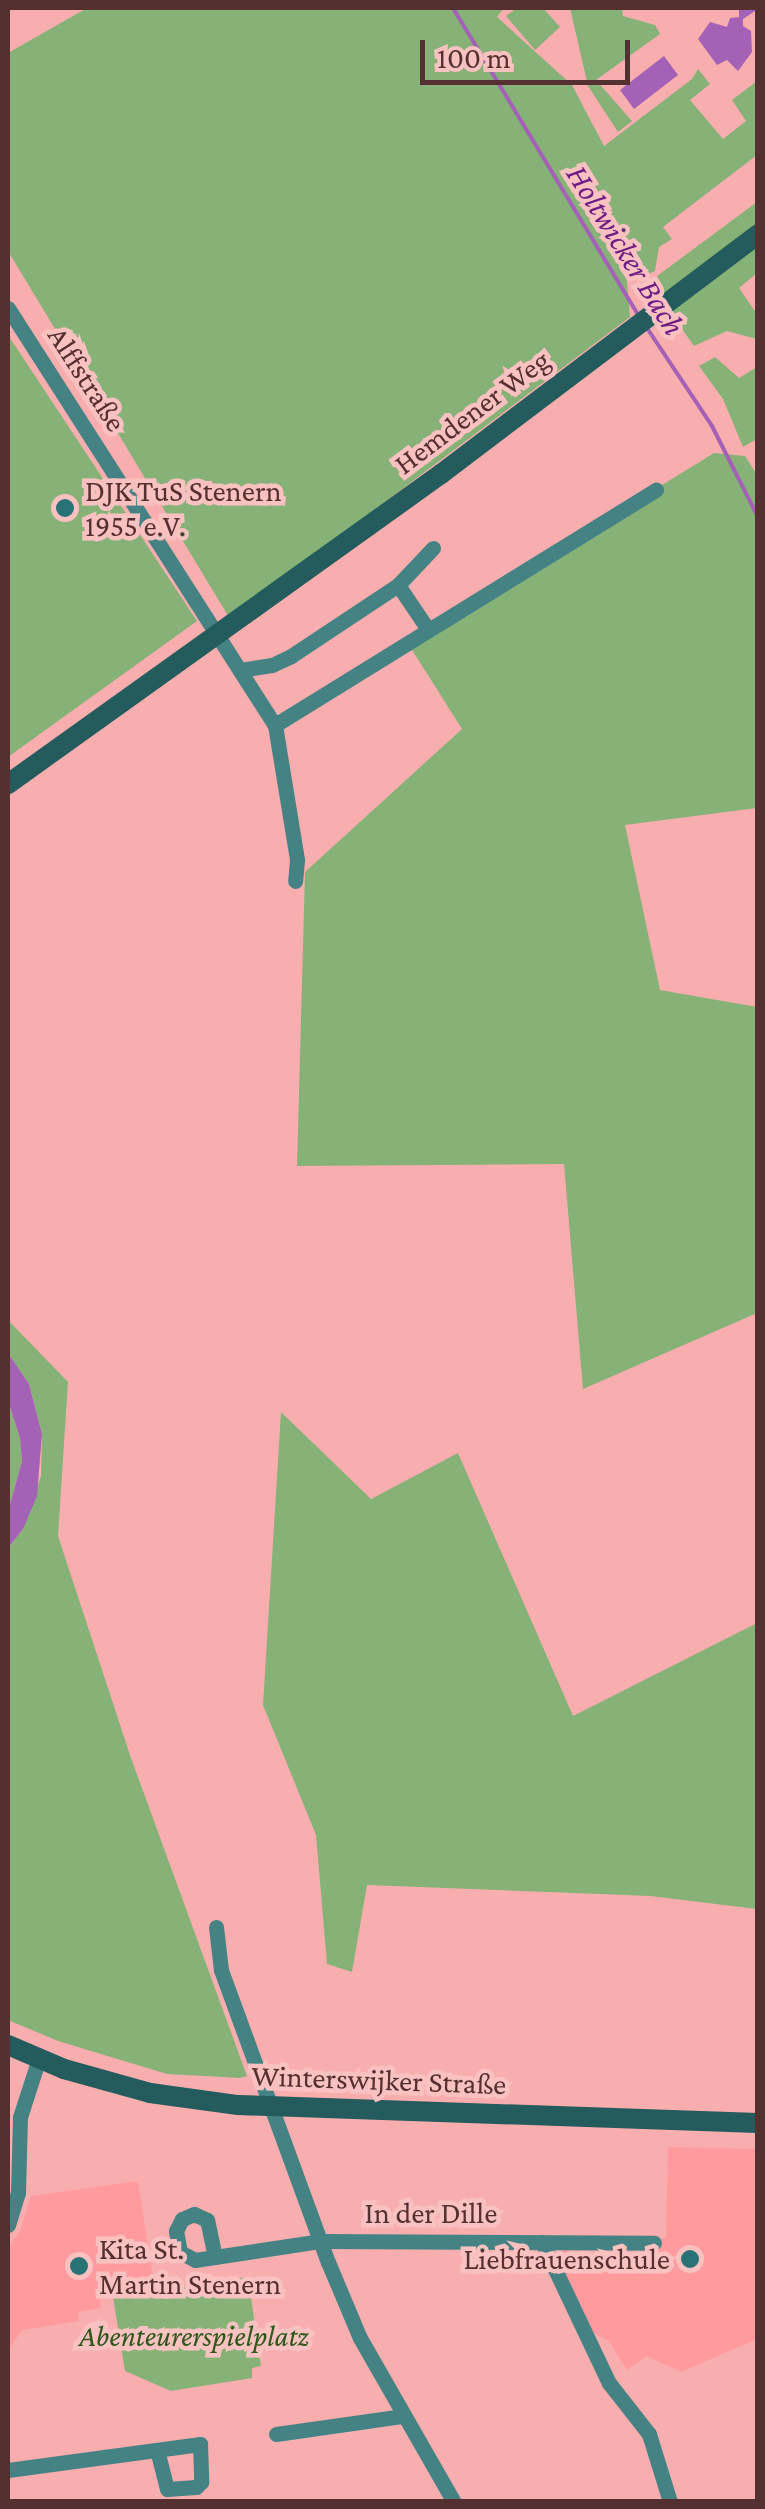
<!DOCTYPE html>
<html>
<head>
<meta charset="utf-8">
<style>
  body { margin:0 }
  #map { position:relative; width:765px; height:2509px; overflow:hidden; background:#f8aeaf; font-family:"Crimson Pro",serif }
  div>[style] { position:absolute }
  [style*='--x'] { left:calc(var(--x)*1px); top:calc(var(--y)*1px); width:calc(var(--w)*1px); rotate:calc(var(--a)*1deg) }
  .built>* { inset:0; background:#ff9b9e }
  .green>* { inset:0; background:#86b278 }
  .water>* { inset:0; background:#a362b5 }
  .stream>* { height:4px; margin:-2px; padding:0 2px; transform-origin:2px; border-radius:2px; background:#a362b5 }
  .street>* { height:15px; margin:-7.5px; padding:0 7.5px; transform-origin:7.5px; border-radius:7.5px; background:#458284 }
  .secondary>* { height:20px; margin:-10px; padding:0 10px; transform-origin:10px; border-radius:10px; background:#245b5c }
  .dots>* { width:28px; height:28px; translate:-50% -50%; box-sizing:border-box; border:5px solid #fac1c1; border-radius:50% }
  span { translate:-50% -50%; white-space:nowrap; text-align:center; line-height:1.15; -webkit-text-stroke:9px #fac1c1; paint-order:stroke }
  .street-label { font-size:30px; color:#553031 }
  .poi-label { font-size:30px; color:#553031 }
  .left { translate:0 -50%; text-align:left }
  .right { translate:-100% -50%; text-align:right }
  .park-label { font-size:30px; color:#2c581c; font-style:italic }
  .water-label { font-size:32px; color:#6f1d85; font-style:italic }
  .frame { position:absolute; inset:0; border:10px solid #553031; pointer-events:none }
  .scale { position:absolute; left:420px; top:40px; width:210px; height:45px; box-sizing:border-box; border:5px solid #553031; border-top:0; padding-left:12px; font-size:30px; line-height:35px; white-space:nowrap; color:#553031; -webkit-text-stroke:8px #fac1c1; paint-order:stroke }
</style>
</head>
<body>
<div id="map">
  <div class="built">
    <i style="clip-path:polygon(668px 2147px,757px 2149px,757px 2339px,681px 2372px,647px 2356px,627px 2370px,608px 2340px,590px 2331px,558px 2257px,561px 2249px,568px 2248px,577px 2265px,621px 2261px,628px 2254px,659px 2253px,660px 2239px,666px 2238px)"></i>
    <i style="clip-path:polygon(138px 2181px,154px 2284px,99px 2292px,101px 2308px,78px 2312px,79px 2321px,22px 2330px,8px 2351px,8px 2248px,20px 2231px,31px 2196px)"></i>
  </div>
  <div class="green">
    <i style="clip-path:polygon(87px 8px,504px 8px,497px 17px,572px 85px,604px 146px,692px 79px,698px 69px,710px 84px,690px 100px,723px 139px,746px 121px,732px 100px,757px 81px,757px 155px,663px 227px,672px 239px,659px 247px,655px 271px,644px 276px,624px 245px,630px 317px,230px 619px,8px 251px,8px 53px)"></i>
    <i style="clip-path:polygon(517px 8px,543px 8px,560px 27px,535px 50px,506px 16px)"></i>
    <i style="clip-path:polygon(570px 8px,622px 8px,623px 16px,655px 25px,660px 34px,596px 80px,632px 121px,618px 132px,588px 86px)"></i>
    <i style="clip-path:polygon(757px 202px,757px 273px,739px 288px,757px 314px,757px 339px,727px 331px,694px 346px,649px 282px)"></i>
    <i style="clip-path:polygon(8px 335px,197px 621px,8px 757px)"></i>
    <i style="clip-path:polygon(715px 357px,739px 378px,757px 367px,757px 439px,743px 447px,723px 399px,699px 366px)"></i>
    <i style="clip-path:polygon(714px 453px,745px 456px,758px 476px,757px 808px,625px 825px,660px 990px,757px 1007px,757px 1313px,583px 1389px,564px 1164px,297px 1166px,305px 872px,462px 729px,407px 642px)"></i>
    <i style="clip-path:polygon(8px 1320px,68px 1382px,58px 1536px,131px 1758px,247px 2076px,240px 2078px,167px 2074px,58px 2041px,8px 2020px,8px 1548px,23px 1529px,41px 1476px,42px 1434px,29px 1384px,8px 1353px)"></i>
    <i style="clip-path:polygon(8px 1401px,20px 1438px,22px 1461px,8px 1512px)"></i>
    <i style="clip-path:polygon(281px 1412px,371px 1499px,458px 1453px,573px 1716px,757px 1623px,757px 1909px,650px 1896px,367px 1885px,352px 1972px,327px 1964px,316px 1835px,263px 1705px)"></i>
    <i style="clip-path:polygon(248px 2277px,261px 2366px,252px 2368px,252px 2378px,171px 2391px,125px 2371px,113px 2297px)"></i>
  </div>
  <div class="water">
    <i style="clip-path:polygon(739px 8px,758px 9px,743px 19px,743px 26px,751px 31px,752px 52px,738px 71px,727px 60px,717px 65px,698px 39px,710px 22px,727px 27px,730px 18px,739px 17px)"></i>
    <i style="clip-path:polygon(664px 56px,678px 75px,634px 109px,620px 90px)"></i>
    <i style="clip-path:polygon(8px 1353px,29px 1384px,42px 1434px,37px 1496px,23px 1529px,8px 1548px,8px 1512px,22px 1461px,20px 1438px,8px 1401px)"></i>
  </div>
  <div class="stream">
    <i style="--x:453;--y:8;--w:360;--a:58.9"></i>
    <i style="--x:647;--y:328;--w:118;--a:56.4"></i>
    <i style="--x:712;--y:426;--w:102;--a:63.2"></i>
  </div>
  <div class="street">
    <i style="--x:8;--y:308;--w:495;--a:57.4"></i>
    <i style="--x:275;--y:725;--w:137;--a:80.7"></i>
    <i style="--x:297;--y:860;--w:21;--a:95"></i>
    <i style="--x:398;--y:585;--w:52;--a:56"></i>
    <i style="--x:240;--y:670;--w:32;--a:-9"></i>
    <i style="--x:272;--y:665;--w:21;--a:-25"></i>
    <i style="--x:291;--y:656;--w:128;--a:-33.6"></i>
    <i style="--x:398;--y:585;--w:51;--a:-46.6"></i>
    <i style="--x:275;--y:725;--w:448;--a:-31.7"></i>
    <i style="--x:216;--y:1927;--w:43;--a:83.4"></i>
    <i style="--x:221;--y:1970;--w:311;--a:69.9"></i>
    <i style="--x:328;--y:2262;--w:82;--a:67.2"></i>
    <i style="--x:360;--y:2338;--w:189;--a:60.2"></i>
    <i style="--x:8;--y:2225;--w:34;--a:-73"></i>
    <i style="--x:18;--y:2193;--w:76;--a:-88.5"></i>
    <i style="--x:20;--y:2117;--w:62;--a:-72.1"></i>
    <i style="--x:542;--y:2242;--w:156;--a:64.6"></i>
    <i style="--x:609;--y:2383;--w:65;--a:51.9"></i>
    <i style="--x:649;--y:2434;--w:71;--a:72.8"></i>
    <i style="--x:215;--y:2257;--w:38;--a:-102"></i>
    <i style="--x:207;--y:2220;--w:14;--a:-155"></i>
    <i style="--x:194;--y:2214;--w:13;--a:157"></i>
    <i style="--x:182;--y:2219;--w:13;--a:117"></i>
    <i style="--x:176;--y:2231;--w:21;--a:79"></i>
    <i style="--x:180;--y:2252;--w:17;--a:28"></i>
    <i style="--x:195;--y:2260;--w:126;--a:-8.6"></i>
    <i style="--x:320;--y:2241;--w:334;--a:0.3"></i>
    <i style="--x:276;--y:2434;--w:127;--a:-8.1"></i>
    <i style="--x:8;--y:2470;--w:194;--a:-7.7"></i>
    <i style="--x:200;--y:2444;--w:38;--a:88"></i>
    <i style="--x:201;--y:2482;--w:7;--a:135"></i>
    <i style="--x:196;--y:2487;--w:29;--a:176"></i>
    <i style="--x:167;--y:2489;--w:40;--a:-104.4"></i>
  </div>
  <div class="secondary">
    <i style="--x:8;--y:784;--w:533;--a:-35.6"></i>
    <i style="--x:441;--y:474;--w:398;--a:-37.1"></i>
    <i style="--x:8;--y:2045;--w:61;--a:23.2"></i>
    <i style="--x:64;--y:2069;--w:89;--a:15.6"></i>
    <i style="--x:150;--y:2093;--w:89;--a:7.8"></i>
    <i style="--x:238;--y:2105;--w:520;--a:1.98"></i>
  </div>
  <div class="dots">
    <i style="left:65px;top:508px;background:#287375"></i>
    <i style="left:690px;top:2259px;background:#287375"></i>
    <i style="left:79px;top:2266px;background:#287375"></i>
  </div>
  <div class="street-label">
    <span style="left:87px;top:379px;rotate:57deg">Alffstraße</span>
    <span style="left:472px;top:412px;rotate:-37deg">Hemdener Weg</span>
    <span style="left:379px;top:2080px;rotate:2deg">Winterswijker Straße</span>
    <span style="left:431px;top:2213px">In der Dille</span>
  </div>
  <div class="poi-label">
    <span class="left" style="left:85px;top:508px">DJK TuS Stenern<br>1955 e.V.</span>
    <span class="left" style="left:99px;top:2266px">Kita St.<br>Martin Stenern</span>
    <span class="right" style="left:670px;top:2259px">Liebfrauenschule</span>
  </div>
  <div class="park-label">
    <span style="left:194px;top:2336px">Abenteurerspielplatz</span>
  </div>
  <div class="water-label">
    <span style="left:626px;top:250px;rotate:58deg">Holtwicker Bach</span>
  </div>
  <div class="frame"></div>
  <div class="scale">100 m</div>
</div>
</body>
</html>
